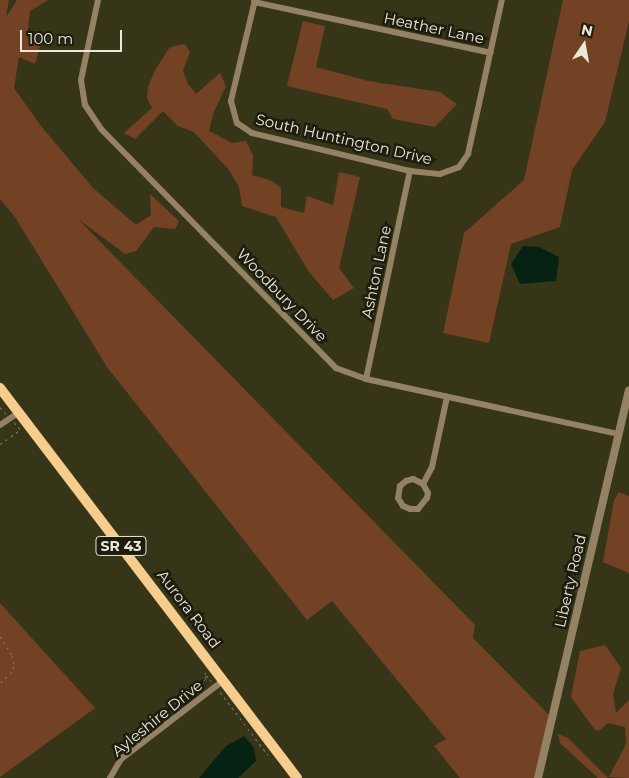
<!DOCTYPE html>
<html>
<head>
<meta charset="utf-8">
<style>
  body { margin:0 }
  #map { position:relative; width:629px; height:778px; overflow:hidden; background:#373518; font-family:Montserrat,sans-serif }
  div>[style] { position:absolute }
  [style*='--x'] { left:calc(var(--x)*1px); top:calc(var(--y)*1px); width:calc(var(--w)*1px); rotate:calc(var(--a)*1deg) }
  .green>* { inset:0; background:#734224 }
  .water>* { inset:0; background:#062214 }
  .path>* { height:1px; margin-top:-0.5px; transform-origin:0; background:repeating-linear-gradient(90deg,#7e7c64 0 2.5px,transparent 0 6.5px) }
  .minor>* { height:6px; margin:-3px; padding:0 3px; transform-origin:3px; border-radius:3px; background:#958163 }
  .tertiary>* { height:8px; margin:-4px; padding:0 4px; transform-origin:4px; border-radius:4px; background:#958163 }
  .primary>* { height:10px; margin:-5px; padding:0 5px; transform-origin:5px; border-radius:5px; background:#f7cd8e }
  span { translate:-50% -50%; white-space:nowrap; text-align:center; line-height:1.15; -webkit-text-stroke:5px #1d1c0f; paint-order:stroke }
  .shield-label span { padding:1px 4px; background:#1d1c0f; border:1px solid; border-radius:4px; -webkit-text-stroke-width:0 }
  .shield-label { font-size:14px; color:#eae9d8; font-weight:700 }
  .street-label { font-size:15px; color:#eae9d8 }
  .north { position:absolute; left:559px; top:20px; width:50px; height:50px; -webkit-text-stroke:4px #1d1c0f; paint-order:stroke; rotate:12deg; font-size:14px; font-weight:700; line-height:20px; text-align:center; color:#eae9d8 }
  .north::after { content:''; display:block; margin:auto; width:18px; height:22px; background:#eae9d8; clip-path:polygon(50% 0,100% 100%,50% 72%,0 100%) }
  .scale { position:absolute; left:20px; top:30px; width:102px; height:22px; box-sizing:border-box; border:2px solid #eae9d8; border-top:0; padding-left:6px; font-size:15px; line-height:18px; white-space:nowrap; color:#eae9d8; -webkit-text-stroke:4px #1d1c0f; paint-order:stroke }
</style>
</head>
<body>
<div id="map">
  <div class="green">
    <i style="clip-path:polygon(0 0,9px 0,6px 17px,17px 0,48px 0,30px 11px,27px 37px,41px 43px,35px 64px,19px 57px,14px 88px,41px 126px,93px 188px,136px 225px,151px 215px,150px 194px,179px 221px,175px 229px,154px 227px,136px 251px,125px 254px,78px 219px,475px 625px,473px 638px,551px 717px,538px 778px,460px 778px,434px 746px,446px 739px,332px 601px,307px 620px,107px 367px,15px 217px,0 199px)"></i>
    <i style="clip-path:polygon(563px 0,629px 0,629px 21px,605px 122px,572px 170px,560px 227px,511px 244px,489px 343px,443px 333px,464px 233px,524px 180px)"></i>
    <i style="clip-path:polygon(303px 21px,325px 26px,316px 67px,368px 81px,440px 92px,457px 104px,435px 127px,393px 119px,387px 109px,287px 86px)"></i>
    <i style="clip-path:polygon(185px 44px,190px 52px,183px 71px,188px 84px,196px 94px,220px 73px,226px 86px,213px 114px,209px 131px,232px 143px,246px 141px,253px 155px,252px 175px,272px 181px,281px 188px,281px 207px,304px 213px,307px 196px,333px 205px,339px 172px,360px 177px,339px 268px,354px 288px,333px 300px,309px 272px,276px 217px,242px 206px,239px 187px,229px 170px,194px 132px,178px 126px,163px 111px,135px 139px,124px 133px,152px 108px,147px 98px,148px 87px,155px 70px,170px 47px)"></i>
    <i style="clip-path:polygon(619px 492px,629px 496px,629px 573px,603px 562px,614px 500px)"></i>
    <i style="clip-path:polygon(0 603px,95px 708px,0 777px)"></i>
    <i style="clip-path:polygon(605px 645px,621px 668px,613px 694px,616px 713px,629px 700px,629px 778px,609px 777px,626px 744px,625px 727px,608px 723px,599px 731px,595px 730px,571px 697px,580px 651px)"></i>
    <i style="clip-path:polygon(558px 734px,568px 738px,608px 778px,598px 778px,560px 743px)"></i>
  </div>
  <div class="water">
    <i style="clip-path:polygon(523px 246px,539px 247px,559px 257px,556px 281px,520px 284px,511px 264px)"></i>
    <i style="clip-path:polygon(244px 736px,254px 748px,256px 761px,238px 778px,199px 778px,226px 746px)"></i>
  </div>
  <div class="path">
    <i style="--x:0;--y:407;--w:9;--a:49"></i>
    <i style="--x:14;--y:422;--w:11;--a:49"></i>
    <i style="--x:0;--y:444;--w:24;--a:-35"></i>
    <i style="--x:0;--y:636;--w:22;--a:58"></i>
    <i style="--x:12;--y:655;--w:11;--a:80"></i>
    <i style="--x:14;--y:666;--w:6;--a:108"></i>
    <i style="--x:12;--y:672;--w:16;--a:137"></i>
    <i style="--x:206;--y:675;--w:8;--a:50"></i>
    <i style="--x:199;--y:685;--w:8;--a:-45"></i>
    <i style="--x:205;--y:679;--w:5;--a:-79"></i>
    <i style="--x:206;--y:674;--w:5;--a:-127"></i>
    <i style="--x:220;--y:692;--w:79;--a:52.7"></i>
  </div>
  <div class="minor">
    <i style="--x:98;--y:0;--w:82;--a:102"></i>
    <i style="--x:81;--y:80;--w:25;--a:81"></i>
    <i style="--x:85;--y:105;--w:30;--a:56"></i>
    <i style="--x:102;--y:130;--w:334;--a:45.5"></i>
    <i style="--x:336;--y:368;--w:32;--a:20"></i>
    <i style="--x:366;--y:379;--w:259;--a:12.3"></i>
    <i style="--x:255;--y:0;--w:104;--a:103.4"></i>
    <i style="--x:231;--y:101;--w:23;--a:75"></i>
    <i style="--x:237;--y:123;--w:18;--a:34"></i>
    <i style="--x:252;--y:133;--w:163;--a:13.5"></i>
    <i style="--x:410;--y:171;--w:30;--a:6"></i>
    <i style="--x:440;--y:174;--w:20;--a:-20"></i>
    <i style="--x:459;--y:167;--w:16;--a:-55"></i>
    <i style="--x:468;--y:154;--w:158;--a:-77.6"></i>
    <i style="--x:254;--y:2;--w:242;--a:12.1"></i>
    <i style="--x:366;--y:379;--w:213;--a:-78.1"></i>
    <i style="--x:0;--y:425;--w:23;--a:-34"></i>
    <i style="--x:423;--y:484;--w:11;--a:-153"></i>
    <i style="--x:413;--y:479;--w:7;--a:164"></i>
    <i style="--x:406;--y:481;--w:8;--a:140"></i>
    <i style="--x:400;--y:486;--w:12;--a:99"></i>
    <i style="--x:398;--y:498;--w:9;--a:58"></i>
    <i style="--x:403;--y:506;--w:8;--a:23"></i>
    <i style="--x:410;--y:509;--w:8;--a:0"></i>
    <i style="--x:418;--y:509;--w:14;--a:-51"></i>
    <i style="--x:427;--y:498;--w:5;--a:-79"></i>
    <i style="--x:428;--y:493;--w:10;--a:-119"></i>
    <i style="--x:423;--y:484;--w:19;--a:-62"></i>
    <i style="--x:432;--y:467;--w:72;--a:-77.9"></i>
    <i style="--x:110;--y:778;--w:22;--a:-60"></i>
    <i style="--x:121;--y:759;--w:130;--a:-37.5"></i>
  </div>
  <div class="tertiary">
    <i style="--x:538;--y:778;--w:398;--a:-76.8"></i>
  </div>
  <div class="primary">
    <i style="--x:0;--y:388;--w:490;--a:52.7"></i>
  </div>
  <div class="shield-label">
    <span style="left:121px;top:546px">SR 43</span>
  </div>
  <div class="street-label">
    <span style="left:434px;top:28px;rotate:12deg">Heather Lane</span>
    <span style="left:344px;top:139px;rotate:13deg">South Huntington Drive</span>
    <span style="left:376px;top:272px;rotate:-78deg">Ashton Lane</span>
    <span style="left:282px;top:295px;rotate:46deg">Woodbury Drive</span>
    <span style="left:570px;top:581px;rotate:-77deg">Liberty Road</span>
    <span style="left:189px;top:609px;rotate:53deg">Aurora Road</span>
    <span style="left:157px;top:718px;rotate:-39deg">Ayleshire Drive</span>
  </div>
  <div class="north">N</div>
  <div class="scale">100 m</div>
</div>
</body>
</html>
